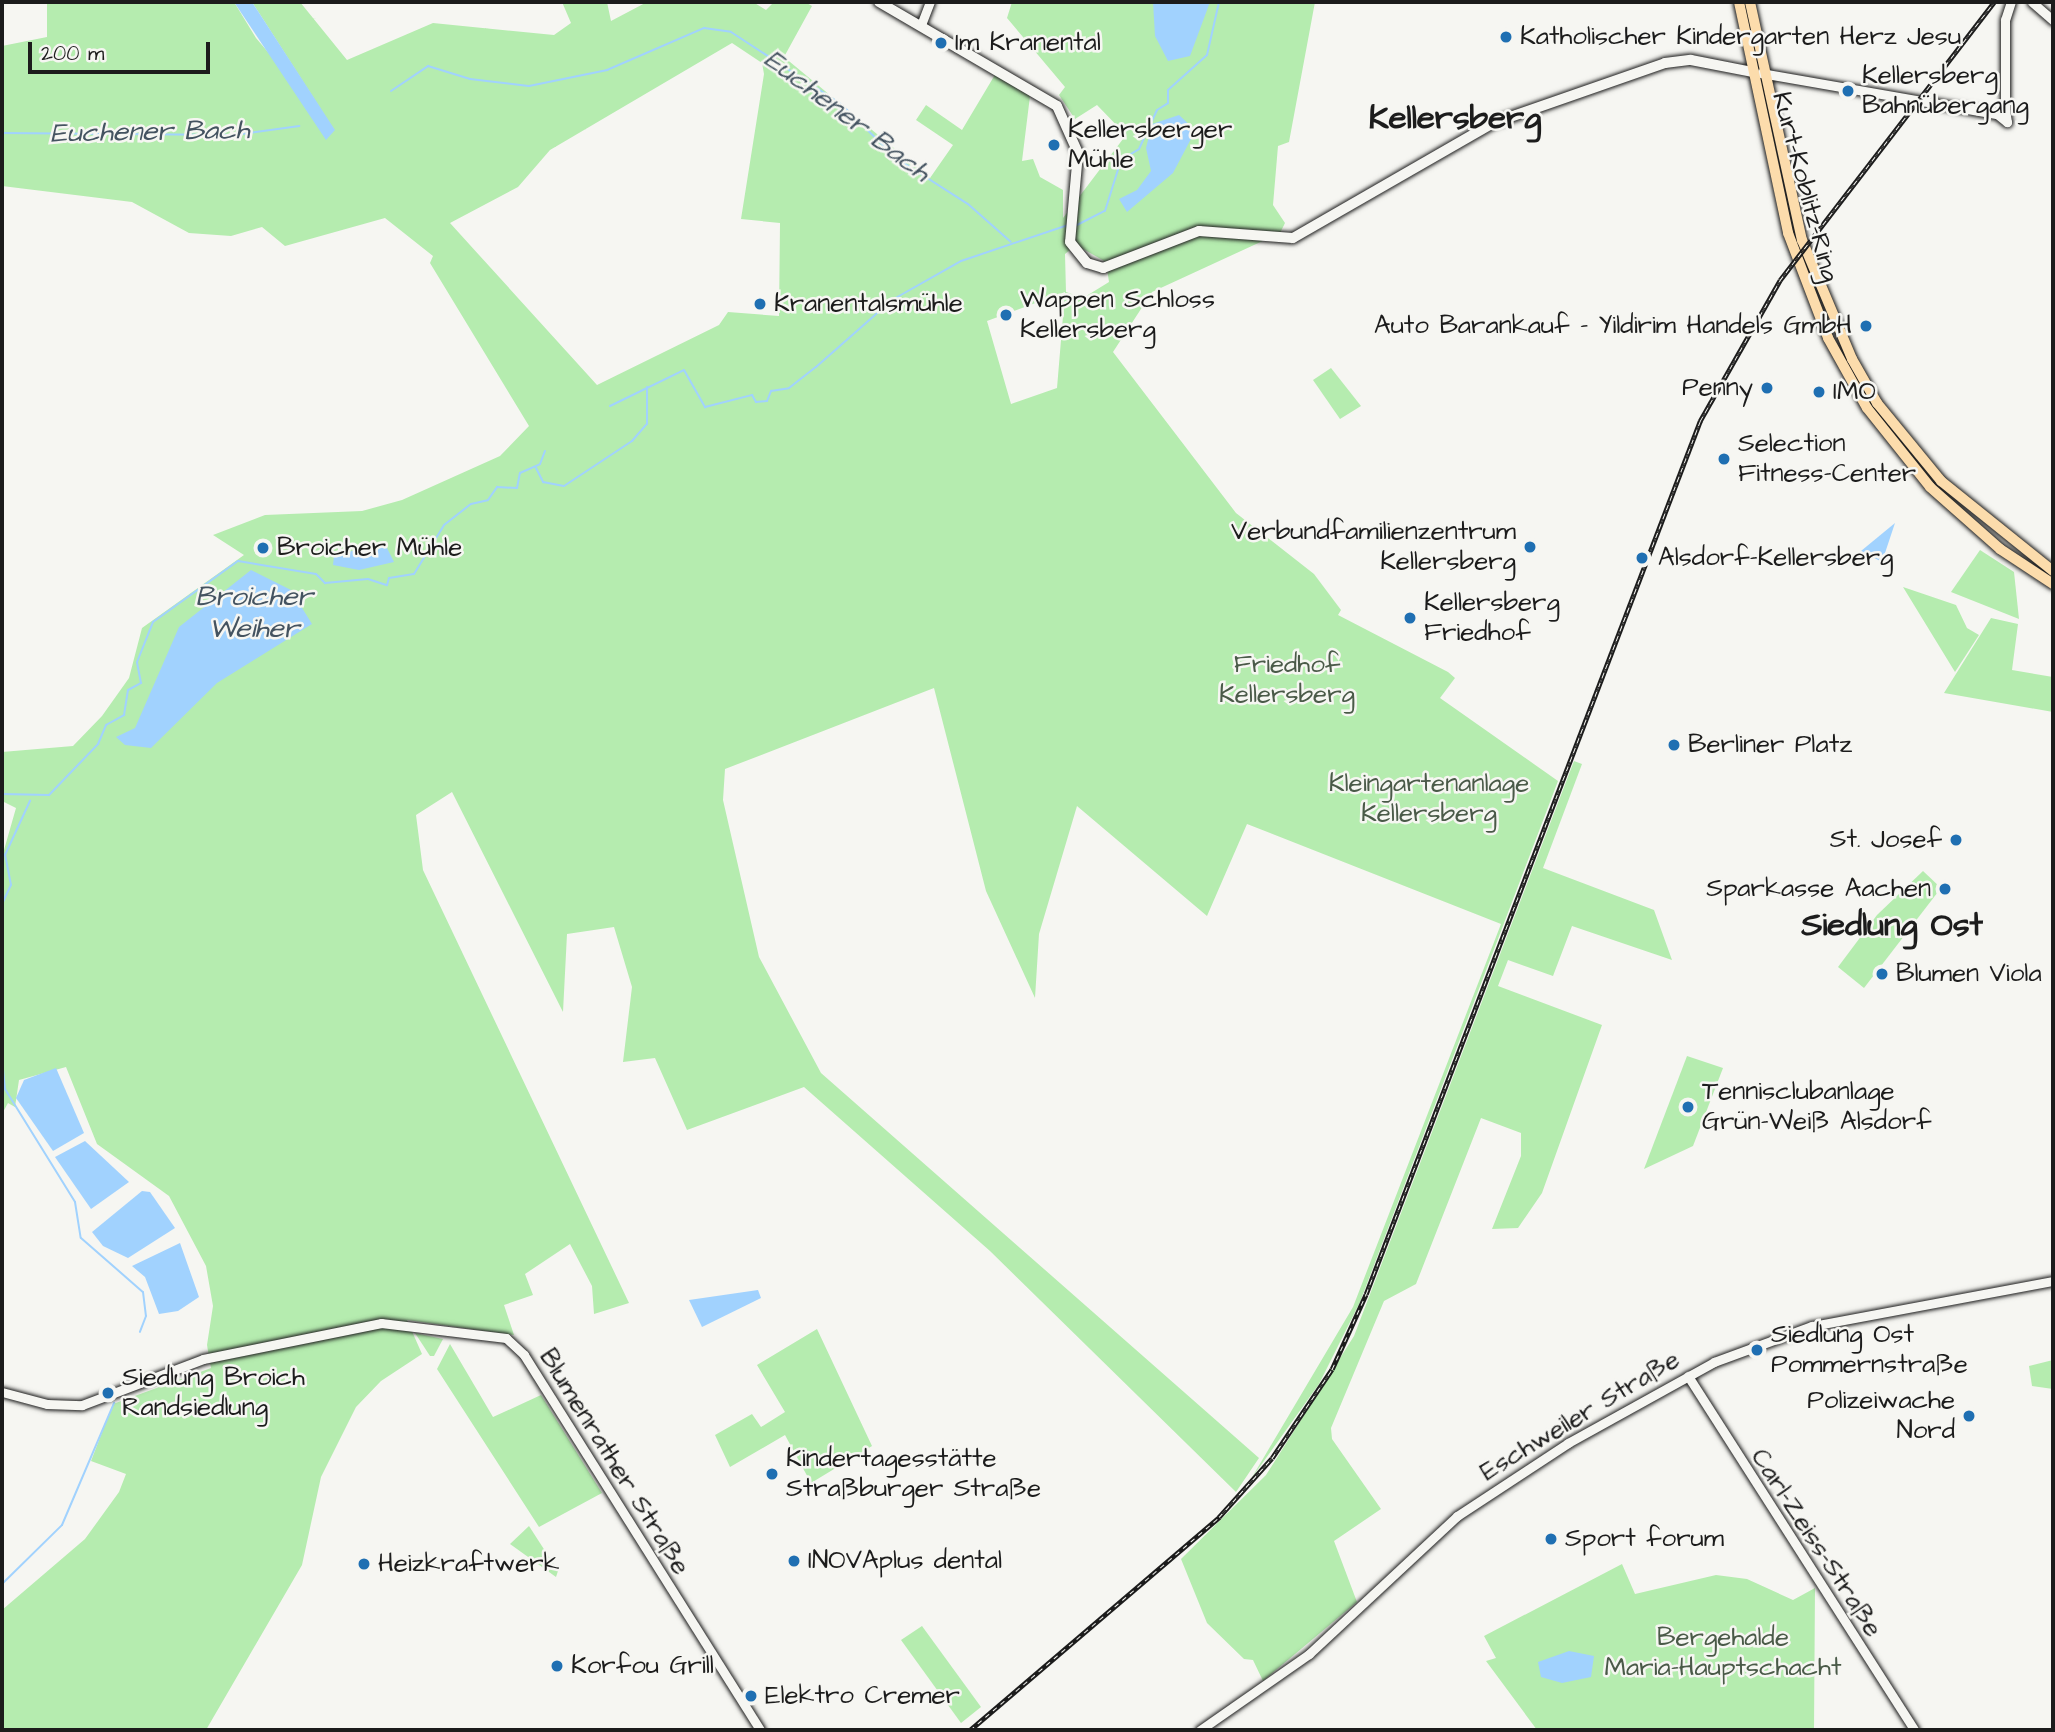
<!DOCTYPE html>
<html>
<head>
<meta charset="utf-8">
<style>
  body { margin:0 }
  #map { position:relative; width:2055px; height:1732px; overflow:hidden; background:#f6f6f2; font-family:"Architects Daughter",sans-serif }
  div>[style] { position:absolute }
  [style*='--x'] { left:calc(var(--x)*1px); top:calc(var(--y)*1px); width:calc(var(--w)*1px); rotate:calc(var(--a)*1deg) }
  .green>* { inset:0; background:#b5ecaf }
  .water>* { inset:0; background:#a1d2fe }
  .stream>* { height:2px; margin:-1px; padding:0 1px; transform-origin:1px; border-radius:1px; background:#a1d2fe }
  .roads { filter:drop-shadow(0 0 2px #1c1c1c) drop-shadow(0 0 2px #1c1c1c) }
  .tertiary>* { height:9px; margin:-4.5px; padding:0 4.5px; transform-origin:4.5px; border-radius:4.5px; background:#f6f6f2 }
  .secondary>* { height:10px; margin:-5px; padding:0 5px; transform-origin:5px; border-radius:5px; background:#f6f6f2 }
  .primary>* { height:10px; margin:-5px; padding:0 5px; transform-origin:5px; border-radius:5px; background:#fcdcac }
  .rail>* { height:4.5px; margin-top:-2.25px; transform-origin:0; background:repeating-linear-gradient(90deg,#f6f6f2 0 5px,#1c1c1c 0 10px); box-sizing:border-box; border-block:2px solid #1c1c1c }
  .dots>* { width:19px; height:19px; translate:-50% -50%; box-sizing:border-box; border:4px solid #f6f6f2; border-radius:50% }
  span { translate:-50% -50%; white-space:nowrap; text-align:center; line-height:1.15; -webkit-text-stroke:5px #f6f6f2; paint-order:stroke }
  .poi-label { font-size:26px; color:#1c1c1c }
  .left { translate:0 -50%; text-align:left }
  .right { translate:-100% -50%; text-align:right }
  .street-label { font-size:26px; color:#1c1c1c }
  .park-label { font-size:26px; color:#4a5a48 }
  .water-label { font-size:28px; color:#445360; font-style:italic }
  .district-label { font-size:33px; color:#1c1c1c; font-weight:700 }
  .frame { position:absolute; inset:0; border:4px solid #1c1c1c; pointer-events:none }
  .scale { position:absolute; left:28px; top:42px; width:182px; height:32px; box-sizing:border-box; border:4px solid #1c1c1c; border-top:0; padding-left:9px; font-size:21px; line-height:24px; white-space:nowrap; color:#1c1c1c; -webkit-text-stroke:5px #f6f6f2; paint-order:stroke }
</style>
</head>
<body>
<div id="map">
  <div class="green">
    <i style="clip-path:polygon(evenodd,47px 2px,234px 2px,256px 38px,334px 130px,252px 2px,300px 2px,347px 60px,433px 23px,554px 35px,571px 23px,562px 2px,607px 2px,611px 21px,647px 2px,753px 2px,766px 10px,774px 2px,805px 2px,812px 6px,784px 57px,930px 178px,953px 145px,916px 120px,926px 105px,962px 130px,996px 73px,1030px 96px,1022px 161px,1033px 159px,1040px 177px,1063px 190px,1063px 218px,1126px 135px,1097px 105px,1075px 119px,1059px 95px,1065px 87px,1007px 18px,1012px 2px,1315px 2px,1289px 142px,1278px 146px,1273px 205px,1285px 223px,1280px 233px,1152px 292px,1113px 352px,1236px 513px,1314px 574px,1341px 610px,1338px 615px,1448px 672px,1455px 678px,1440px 698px,1558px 781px,1360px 1302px,1319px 1384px,1251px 1479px,1353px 1307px,1501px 924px,1247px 824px,1207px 916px,1077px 806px,1039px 934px,1035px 998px,986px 891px,934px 688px,725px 769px,723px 800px,759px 957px,821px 1073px,1259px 1458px,1236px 1492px,990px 1251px,804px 1087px,687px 1130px,655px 1058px,623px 1062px,632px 987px,614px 927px,567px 934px,563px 1012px,452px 792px,416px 815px,423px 870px,629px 1303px,594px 1314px,592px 1286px,570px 1244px,525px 1274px,533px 1295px,504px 1305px,514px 1335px,407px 1320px,422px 1354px,381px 1381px,356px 1407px,321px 1477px,302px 1565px,206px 1730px,2px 1730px,2px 1610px,85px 1539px,119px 1492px,126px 1474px,91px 1461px,113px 1404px,211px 1368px,207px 1345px,213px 1306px,206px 1266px,169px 1196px,97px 1144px,66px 1067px,19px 1080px,15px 1107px,8px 1103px,2px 1114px,2px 857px,16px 808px,2px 801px,2px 752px,73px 746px,102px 716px,129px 678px,142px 628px,244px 555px,213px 535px,265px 515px,362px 511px,402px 500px,500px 456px,529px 426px,430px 263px,433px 256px,385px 218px,285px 246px,262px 227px,231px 236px,189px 233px,132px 202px,2px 186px,2px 46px,47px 37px,47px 2px,732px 43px,762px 63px,764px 74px,741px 219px,780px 223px,779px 316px,728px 312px,719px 325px,597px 385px,450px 223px,518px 187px,550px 150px,732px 43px,47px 2px,1076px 245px,1106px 262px,1109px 282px,1083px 298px,1066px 292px,1065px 254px,1076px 245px,47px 2px,1065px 292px,1057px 388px,1011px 404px,987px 321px,1065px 292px)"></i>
    <i style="clip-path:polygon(1331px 368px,1361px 406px,1340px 419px,1313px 380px)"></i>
    <i style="clip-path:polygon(1980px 550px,2014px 572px,2019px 619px,1951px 592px)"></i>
    <i style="clip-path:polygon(1903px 587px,1956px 605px,1967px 628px,1979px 635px,1955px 672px)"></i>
    <i style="clip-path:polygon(1991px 618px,2018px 624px,2012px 670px,2053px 677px,2053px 712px,1944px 693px)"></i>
    <i style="clip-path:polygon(1574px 761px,1582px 764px,1543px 868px,1654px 910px,1672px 960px,1572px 926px,1553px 976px,1508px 960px,1498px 986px,1602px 1025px,1542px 1193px,1518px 1228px,1492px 1229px,1521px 1156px,1521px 1133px,1481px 1118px,1416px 1284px,1384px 1301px,1331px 1428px,1332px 1439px,1381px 1509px,1334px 1541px,1357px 1602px,1263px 1681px,1253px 1660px,1244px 1659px,1207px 1623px,1181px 1559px,1266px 1475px,1354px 1336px)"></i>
    <i style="clip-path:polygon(1923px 871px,1941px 888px,1864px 988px,1838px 967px,1877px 915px)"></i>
    <i style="clip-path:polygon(1687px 1056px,1723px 1068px,1693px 1146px,1644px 1169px)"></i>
    <i style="clip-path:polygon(817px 1329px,872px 1446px,811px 1483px,785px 1435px,730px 1467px,715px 1435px,752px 1414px,761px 1427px,785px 1412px,757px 1365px)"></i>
    <i style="clip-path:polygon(415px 1333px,443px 1339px,434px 1356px,430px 1356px)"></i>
    <i style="clip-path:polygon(450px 1344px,493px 1417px,541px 1395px,602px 1493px,539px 1527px,437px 1369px)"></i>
    <i style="clip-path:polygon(2053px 1360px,2053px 1389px,2032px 1386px,2029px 1366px)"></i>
    <i style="clip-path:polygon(529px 1526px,558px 1571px,556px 1577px,510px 1544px)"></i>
    <i style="clip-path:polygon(1622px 1564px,1635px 1594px,1716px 1575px,1747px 1579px,1793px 1600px,1815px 1588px,1814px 1730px,1537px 1730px,1486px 1661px,1496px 1658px,1484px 1636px)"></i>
    <i style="clip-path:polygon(922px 1626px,981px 1707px,961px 1723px,901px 1640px)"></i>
  </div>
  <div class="water">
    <i style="clip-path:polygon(234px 2px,252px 2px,335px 130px,326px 140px)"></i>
    <i style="clip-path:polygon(1153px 2px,1210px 2px,1190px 56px,1168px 61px,1155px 36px)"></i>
    <i style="clip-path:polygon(1179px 115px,1193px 128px,1192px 137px,1173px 173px,1127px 212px,1119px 199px,1137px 190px,1151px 171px,1146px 148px,1152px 124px)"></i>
    <i style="clip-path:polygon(1895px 523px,1882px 562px,1861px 551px)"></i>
    <i style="clip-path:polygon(384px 542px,394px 562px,359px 570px,333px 565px,334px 556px)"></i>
    <i style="clip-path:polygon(251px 570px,291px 590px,312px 624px,217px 683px,151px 748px,125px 745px,116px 737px,135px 728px,179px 627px)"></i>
    <i style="clip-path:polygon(56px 1068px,84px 1133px,53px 1151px,16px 1098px,24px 1080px)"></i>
    <i style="clip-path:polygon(85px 1141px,129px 1182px,91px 1209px,55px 1157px)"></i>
    <i style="clip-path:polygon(142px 1191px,150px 1192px,175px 1228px,128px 1258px,103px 1246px,92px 1232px)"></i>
    <i style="clip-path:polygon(180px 1243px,199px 1297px,178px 1311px,159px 1314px,145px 1277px,132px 1266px)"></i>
    <i style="clip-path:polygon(758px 1290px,761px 1298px,702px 1327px,689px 1300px)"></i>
    <i style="clip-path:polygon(1569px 1651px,1594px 1656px,1591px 1677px,1562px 1683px,1541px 1677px,1538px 1662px)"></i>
  </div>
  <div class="stream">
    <i style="--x:391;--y:91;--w:45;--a:-34"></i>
    <i style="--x:428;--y:66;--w:44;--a:17.2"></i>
    <i style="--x:470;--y:79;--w:59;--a:6.8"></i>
    <i style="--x:529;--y:86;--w:80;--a:-11.6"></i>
    <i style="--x:607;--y:70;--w:106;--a:-23.4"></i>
    <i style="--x:704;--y:28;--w:27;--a:8"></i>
    <i style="--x:731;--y:32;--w:131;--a:33.2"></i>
    <i style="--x:841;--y:104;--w:77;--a:44.5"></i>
    <i style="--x:896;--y:158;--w:85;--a:32.6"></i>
    <i style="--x:968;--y:204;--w:57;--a:41.5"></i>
    <i style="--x:2;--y:133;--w:232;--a:0.5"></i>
    <i style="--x:234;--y:135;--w:66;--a:-7.9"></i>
    <i style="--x:1077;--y:225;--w:31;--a:-27"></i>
    <i style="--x:1105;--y:211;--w:53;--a:-72.6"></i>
    <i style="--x:1121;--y:160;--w:21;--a:-31"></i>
    <i style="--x:1139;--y:149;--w:43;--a:-65.2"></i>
    <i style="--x:1157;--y:110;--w:13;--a:-32"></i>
    <i style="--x:1168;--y:103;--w:13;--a:-90"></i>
    <i style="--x:1168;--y:90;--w:52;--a:-41.9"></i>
    <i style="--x:1207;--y:55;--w:54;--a:-77.2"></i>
    <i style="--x:610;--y:406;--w:82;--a:-25.9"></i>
    <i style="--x:684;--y:370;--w:43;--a:60.4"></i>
    <i style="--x:705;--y:407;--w:49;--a:-14.3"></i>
    <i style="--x:752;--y:395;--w:8;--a:60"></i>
    <i style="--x:756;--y:402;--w:11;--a:-5"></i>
    <i style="--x:767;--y:401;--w:11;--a:-68"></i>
    <i style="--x:771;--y:391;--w:18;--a:-9"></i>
    <i style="--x:789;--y:388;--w:34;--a:-38"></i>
    <i style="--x:816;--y:367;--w:101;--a:-41.4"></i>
    <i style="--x:892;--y:300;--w:79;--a:-29.5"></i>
    <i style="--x:961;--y:261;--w:113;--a:-18.6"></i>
    <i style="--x:536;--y:468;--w:16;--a:63"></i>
    <i style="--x:543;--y:482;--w:21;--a:11"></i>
    <i style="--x:564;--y:486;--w:82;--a:-33.5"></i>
    <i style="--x:632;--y:441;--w:23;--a:-49"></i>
    <i style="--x:647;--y:424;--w:37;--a:-90"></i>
    <i style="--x:2;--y:794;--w:47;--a:1.2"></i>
    <i style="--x:49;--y:795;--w:71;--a:-46.1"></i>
    <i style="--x:98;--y:744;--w:21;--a:-67"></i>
    <i style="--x:106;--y:725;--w:21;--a:-29"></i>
    <i style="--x:124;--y:715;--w:25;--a:-81"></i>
    <i style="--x:128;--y:690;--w:15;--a:-28"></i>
    <i style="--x:141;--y:683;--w:21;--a:-101"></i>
    <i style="--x:137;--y:662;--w:43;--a:-68.2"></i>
    <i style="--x:153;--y:622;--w:105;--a:-35.7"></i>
    <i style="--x:238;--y:561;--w:79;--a:9.5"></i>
    <i style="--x:316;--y:574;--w:13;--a:45"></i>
    <i style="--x:325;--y:583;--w:43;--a:-5.3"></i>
    <i style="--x:368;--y:579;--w:20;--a:18"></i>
    <i style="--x:387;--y:585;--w:7;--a:-74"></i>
    <i style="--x:389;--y:578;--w:25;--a:-9"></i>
    <i style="--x:414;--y:574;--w:57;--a:-58.5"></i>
    <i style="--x:444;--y:525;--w:34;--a:-38"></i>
    <i style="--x:471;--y:504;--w:17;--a:-13"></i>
    <i style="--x:488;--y:500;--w:16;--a:-55"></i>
    <i style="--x:497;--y:487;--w:20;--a:3"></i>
    <i style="--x:517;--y:488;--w:15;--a:-79"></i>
    <i style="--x:520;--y:473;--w:22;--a:-24"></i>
    <i style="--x:540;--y:464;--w:14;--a:-69"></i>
    <i style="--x:2;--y:904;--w:21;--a:-65"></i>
    <i style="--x:11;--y:885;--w:31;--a:-101"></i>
    <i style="--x:5;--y:855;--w:60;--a:-65.2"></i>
    <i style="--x:2;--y:1060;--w:29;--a:84"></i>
    <i style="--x:5;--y:1089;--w:133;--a:58.2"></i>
    <i style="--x:75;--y:1202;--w:36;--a:81"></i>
    <i style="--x:81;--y:1238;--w:82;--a:41.1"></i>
    <i style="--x:143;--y:1292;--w:24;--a:83"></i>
    <i style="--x:146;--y:1316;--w:17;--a:111"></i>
    <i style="--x:2;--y:1584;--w:84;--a:-44.5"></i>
    <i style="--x:62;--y:1525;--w:133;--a:-66.9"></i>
  </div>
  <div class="roads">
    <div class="tertiary">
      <i style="--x:2032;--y:2;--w:28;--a:41"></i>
      <i style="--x:921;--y:25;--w:25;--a:-69"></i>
      <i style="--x:1761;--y:73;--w:240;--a:9.9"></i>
      <i style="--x:2005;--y:110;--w:90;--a:-90"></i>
      <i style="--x:2005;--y:20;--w:19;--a:-72"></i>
      <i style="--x:1997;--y:114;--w:13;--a:39"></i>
      <i style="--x:2007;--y:122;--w:12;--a:-99"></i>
      <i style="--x:1688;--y:1376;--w:420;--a:57.4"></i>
      <i style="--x:2;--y:1392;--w:47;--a:14.9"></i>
      <i style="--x:47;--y:1404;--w:35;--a:2"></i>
      <i style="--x:82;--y:1405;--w:129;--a:-20.8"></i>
      <i style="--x:203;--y:1359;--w:182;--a:-11.4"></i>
      <i style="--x:381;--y:1323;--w:126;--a:6.8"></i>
      <i style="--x:506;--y:1338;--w:25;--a:43"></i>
      <i style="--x:524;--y:1355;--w:443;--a:57.8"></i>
      <i style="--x:1200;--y:1730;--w:133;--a:-34.9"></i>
      <i style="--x:1309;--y:1654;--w:202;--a:-43"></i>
      <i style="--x:1457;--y:1516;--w:133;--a:-33.3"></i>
      <i style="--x:1568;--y:1443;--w:167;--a:-29"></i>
      <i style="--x:1714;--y:1362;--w:104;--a:-20.2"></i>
      <i style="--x:1812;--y:1326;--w:245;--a:-10.6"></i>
    </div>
    <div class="secondary">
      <i style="--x:879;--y:2;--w:206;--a:30.3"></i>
      <i style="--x:1057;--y:106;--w:51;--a:65.9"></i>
      <i style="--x:1078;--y:153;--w:89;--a:95.1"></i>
      <i style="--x:1070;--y:242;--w:27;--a:51"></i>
      <i style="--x:1087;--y:263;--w:17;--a:17"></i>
      <i style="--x:1103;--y:268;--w:103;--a:-21.1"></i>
      <i style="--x:1199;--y:231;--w:94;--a:4.3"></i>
      <i style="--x:1293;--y:238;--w:231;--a:-29.9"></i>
      <i style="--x:1493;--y:123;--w:182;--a:-19.2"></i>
      <i style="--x:1665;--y:63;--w:26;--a:-7"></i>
      <i style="--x:1691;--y:60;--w:62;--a:11.1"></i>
    </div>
    <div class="primary">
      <i style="--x:1739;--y:2;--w:236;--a:78"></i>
      <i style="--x:1788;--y:233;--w:112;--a:69.1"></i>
      <i style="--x:1828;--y:338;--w:80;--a:60.9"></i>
      <i style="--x:1867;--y:408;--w:101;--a:51.4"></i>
      <i style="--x:1930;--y:487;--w:94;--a:41.5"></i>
      <i style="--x:2000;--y:549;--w:64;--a:33.4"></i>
      <i style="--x:1750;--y:2;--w:244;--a:77.7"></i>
      <i style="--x:1802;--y:240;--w:129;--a:67.2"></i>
      <i style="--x:1852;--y:359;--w:51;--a:60.4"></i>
      <i style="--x:1877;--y:403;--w:101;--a:50.6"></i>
      <i style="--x:1941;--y:481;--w:144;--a:38.8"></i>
    </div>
  </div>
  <div class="rail">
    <i style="--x:970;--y:1730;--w:328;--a:-40.5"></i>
    <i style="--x:1219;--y:1517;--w:79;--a:-48.1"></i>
    <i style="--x:1272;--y:1458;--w:107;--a:-56"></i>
    <i style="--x:1332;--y:1369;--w:82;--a:-65.6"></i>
    <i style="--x:1366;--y:1294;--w:935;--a:-69.06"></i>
    <i style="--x:1700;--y:421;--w:162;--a:-60.4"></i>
    <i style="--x:1780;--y:280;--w:351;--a:-52.4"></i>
  </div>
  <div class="dots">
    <i style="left:1506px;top:37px;background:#1f6fb2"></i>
    <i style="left:941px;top:43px;background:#1f6fb2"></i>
    <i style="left:1848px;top:91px;background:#1f6fb2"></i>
    <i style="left:1054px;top:145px;background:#1f6fb2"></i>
    <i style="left:760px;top:304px;background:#1f6fb2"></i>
    <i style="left:1006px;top:315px;background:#1f6fb2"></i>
    <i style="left:1866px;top:326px;background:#1f6fb2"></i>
    <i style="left:1767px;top:388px;background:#1f6fb2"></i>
    <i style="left:1819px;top:392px;background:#1f6fb2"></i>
    <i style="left:1724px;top:459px;background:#1f6fb2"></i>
    <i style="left:1530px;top:547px;background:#1f6fb2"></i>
    <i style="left:263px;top:548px;background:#1f6fb2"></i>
    <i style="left:1642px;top:558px;background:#1f6fb2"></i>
    <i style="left:1410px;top:618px;background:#1f6fb2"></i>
    <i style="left:1674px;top:745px;background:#1f6fb2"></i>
    <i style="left:1956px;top:840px;background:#1f6fb2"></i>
    <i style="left:1945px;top:889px;background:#1f6fb2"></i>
    <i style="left:1882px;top:974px;background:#1f6fb2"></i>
    <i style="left:1688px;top:1107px;background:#1f6fb2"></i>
    <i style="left:1757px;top:1350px;background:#1f6fb2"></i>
    <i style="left:108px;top:1393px;background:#1f6fb2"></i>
    <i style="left:1969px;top:1416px;background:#1f6fb2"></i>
    <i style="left:772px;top:1474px;background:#1f6fb2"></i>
    <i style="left:1551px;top:1539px;background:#1f6fb2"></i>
    <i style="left:794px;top:1561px;background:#1f6fb2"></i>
    <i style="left:364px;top:1564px;background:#1f6fb2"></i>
    <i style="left:557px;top:1666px;background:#1f6fb2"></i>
    <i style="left:751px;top:1696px;background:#1f6fb2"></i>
  </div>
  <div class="poi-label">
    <span class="left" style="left:1520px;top:37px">Katholischer Kindergarten Herz Jesu</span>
    <span class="left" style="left:955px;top:43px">Im Kranental</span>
    <span class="left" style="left:1862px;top:91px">Kellersberg<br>Bahnübergang</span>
    <span class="left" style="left:1068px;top:145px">Kellersberger<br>Mühle</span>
    <span class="left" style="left:1020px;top:315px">Wappen Schloss<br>Kellersberg</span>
    <span class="left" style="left:774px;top:304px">Kranentalsmühle</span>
    <span class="right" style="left:1852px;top:326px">Auto Barankauf - Yildirim Handels GmbH</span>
    <span class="right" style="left:1753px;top:388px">Penny</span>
    <span class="left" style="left:1833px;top:392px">IMO</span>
    <span class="left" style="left:1738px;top:459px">Selection<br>Fitness-Center</span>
    <span class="right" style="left:1516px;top:547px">Verbundfamilienzentrum<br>Kellersberg</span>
    <span class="left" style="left:277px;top:548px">Broicher Mühle</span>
    <span class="left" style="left:1658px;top:558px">Alsdorf-Kellersberg</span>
    <span class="left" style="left:1424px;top:618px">Kellersberg<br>Friedhof</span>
    <span class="left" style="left:1688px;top:745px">Berliner Platz</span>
    <span class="right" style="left:1942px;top:840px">St. Josef</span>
    <span class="right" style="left:1931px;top:889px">Sparkasse Aachen</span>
    <span class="left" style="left:1896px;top:974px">Blumen Viola</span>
    <span class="left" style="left:1702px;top:1107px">Tennisclubanlage<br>Grün-Weiß Alsdorf</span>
    <span class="left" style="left:1771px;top:1350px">Siedlung Ost<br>Pommernstraße</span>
    <span class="left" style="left:122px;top:1393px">Siedlung Broich<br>Randsiedlung</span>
    <span class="right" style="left:1955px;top:1416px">Polizeiwache<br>Nord</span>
    <span class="left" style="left:786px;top:1474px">Kindertagesstätte<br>Straßburger Straße</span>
    <span class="left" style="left:1565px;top:1539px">Sport forum</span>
    <span class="left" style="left:808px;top:1561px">INOVAplus dental</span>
    <span class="left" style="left:378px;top:1564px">Heizkraftwerk</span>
    <span class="left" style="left:571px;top:1666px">Korfou Grill</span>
    <span class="left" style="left:765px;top:1696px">Elektro Cremer</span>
  </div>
  <div class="street-label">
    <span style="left:1805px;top:187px;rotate:75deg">Kurt-Koblitz-Ring</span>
    <span style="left:1580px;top:1416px;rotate:-31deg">Eschweiler Straße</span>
    <span style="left:614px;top:1462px;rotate:58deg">Blumenrather Straße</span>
    <span style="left:1816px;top:1543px;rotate:57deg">Carl-Zeiss-Straße</span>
  </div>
  <div class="park-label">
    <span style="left:1287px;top:680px">Friedhof<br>Kellersberg</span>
    <span style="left:1429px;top:799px">Kleingartenanlage<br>Kellersberg</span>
    <span style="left:1723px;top:1653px">Bergehalde<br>Maria-Hauptschacht</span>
  </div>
  <div class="water-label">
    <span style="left:847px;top:116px;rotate:37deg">Euchener Bach</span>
    <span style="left:150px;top:132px;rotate:-1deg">Euchener Bach</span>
    <span style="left:254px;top:613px">Broicher<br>Weiher</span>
  </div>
  <div class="district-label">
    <span style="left:1455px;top:119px">Kellersberg</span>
    <span style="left:1892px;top:926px">Siedlung Ost</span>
  </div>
  <div class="frame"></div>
  <div class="scale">200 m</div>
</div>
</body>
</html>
